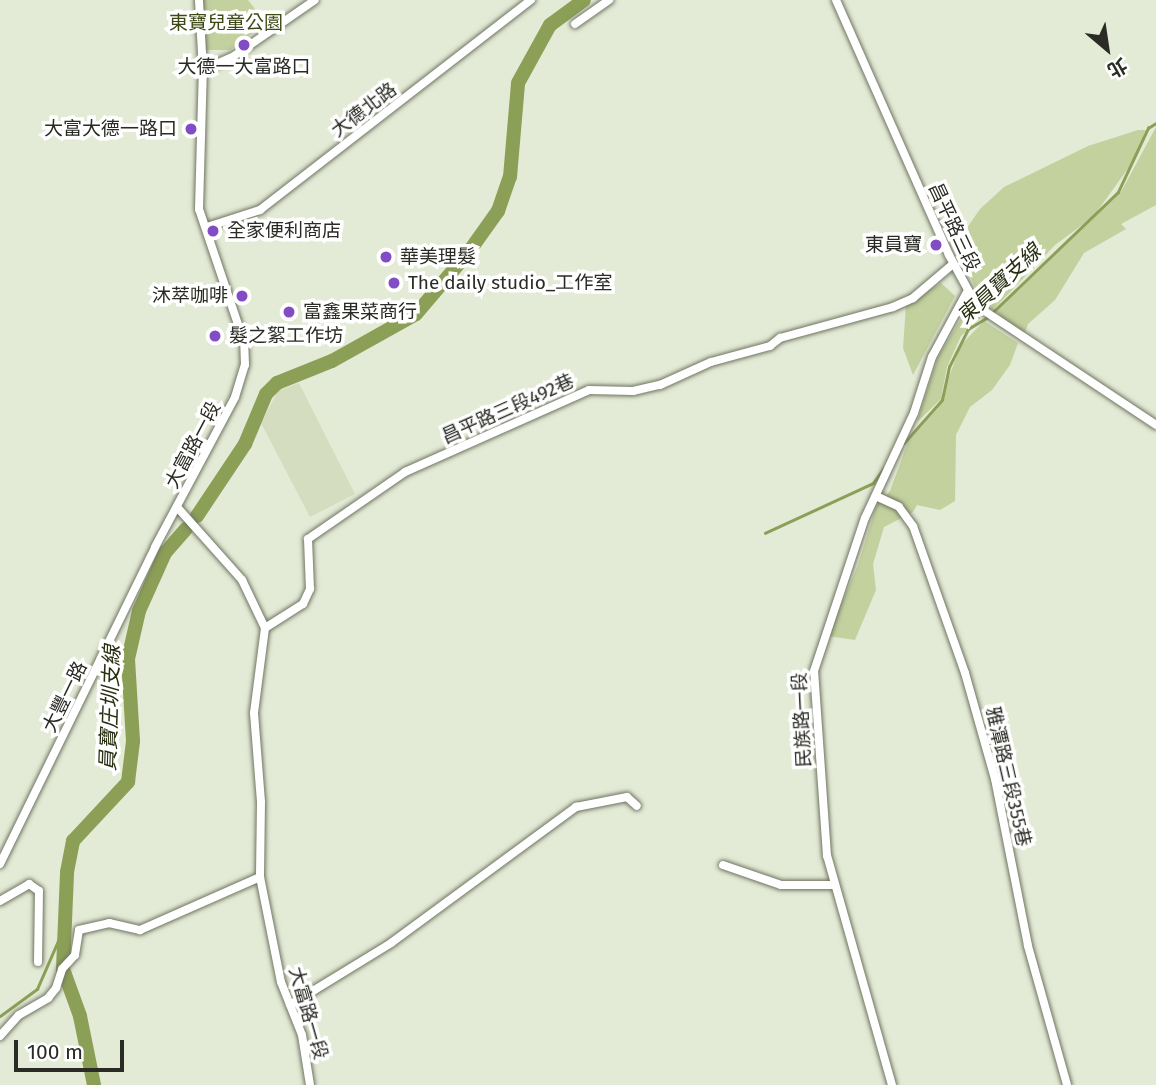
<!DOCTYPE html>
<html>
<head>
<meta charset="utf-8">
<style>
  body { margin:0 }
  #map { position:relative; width:1156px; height:1085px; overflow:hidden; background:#e3ead5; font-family:"Fira Sans","Noto Sans TC",sans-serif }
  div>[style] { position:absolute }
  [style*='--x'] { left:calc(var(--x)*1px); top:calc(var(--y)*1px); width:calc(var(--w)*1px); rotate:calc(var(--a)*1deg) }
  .built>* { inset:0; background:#d5ddc1 }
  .green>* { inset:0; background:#c3d19f }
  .stream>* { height:2.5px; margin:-1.25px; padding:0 1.25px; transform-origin:1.25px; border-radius:1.25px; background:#8c9f57 }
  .river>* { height:14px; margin:-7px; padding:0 7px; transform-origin:7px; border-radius:7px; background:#8c9f57 }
  .roads { filter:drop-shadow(0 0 2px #6f7562) drop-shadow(0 0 2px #6f7562) }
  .minor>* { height:8px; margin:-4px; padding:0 4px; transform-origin:4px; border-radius:4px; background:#fff }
  .dots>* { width:19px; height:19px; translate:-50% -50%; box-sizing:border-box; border:4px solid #fff; border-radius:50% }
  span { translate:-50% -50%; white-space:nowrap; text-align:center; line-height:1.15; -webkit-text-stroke:7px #fff; paint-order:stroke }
  .park-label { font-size:19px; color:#3d4914 }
  .poi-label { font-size:19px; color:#292b24 }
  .right { translate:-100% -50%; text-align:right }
  .left { translate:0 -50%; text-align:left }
  .street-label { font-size:19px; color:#292b24 }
  .water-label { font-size:21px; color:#272f10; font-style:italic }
  .north { position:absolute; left:1072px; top:14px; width:70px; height:70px; -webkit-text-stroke:5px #fff; paint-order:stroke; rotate:151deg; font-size:19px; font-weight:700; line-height:28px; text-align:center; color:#292b24 }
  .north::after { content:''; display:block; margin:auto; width:24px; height:32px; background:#292b24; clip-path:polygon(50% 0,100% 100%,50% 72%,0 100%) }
  .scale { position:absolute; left:14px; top:1040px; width:110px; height:32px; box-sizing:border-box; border:4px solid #292b24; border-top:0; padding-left:9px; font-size:21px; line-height:24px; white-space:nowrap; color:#292b24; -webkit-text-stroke:5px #fff; paint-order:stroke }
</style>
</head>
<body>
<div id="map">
  <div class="built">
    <i style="clip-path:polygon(299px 383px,355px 494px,310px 517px,261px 423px,278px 391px)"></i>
  </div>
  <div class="green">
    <i style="clip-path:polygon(201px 0,248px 0,266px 23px,230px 50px,204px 50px)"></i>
    <i style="clip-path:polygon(1156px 127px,1156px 205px,1121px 224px,1126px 229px,1084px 253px,1055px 300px,1028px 324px,1024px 335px,996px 312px,1121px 192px)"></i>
    <i style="clip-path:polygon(1138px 130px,1146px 130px,1132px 163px,1093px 217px,1055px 245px,993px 310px,982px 303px,959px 250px,960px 238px,980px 209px,1004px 187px,1088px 146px)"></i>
    <i style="clip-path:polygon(941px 283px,955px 296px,913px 375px,903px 348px,906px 305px)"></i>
    <i style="clip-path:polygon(968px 307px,981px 318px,961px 336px,947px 367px,941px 398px,961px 345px,984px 321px,1018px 343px,1010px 365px,992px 390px,970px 407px,956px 435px,955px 501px,940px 510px,917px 505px,913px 512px,884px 527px,873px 564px,876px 590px,855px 640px,828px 636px,858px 565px,876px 506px,890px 491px,908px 442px,937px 409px,941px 399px,917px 422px,938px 357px)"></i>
  </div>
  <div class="stream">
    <i style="--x:993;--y:312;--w:173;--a:-43.8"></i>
    <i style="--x:1118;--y:192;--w:71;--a:-64.9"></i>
    <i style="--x:1148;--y:128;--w:9;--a:-32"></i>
    <i style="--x:904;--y:443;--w:57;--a:-48.5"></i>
    <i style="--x:942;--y:400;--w:34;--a:-78"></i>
    <i style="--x:949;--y:367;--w:42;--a:-63.4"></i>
    <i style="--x:968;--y:329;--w:23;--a:-31"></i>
    <i style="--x:765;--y:533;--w:119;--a:-24.8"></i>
    <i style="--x:873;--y:483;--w:19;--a:-54"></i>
    <i style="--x:0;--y:1016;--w:46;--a:-36.1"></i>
    <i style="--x:37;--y:989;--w:60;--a:-66.4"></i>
  </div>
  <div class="river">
    <i style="--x:197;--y:516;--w:87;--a:-56.3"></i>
    <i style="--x:245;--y:444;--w:54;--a:-67.2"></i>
    <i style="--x:266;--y:394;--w:16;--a:-45"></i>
    <i style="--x:277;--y:383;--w:59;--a:-21.8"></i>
    <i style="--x:332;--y:361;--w:96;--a:-29.2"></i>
    <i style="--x:416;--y:314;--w:80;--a:-49.6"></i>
    <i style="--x:468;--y:253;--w:52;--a:-54.5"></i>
    <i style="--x:498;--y:211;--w:36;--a:-71"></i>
    <i style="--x:510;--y:177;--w:94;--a:-85.1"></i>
    <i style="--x:518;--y:83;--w:66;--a:-61.1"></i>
    <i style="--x:550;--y:25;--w:42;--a:-36.3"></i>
    <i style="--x:94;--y:1085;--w:70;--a:-101.5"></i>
    <i style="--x:80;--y:1016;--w:50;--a:-109.9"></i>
    <i style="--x:63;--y:969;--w:97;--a:-87.6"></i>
    <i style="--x:67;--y:872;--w:32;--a:-79"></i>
    <i style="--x:73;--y:841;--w:81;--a:-47"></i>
    <i style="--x:128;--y:782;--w:41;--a:-83"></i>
    <i style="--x:133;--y:741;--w:82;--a:-93.5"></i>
    <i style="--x:128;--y:659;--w:49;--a:-77.1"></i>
    <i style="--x:139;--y:611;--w:64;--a:-65.9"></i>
    <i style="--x:165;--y:553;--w:32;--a:-49"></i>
  </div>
  <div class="roads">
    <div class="minor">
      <i style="--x:836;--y:0;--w:279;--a:66.1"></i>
      <i style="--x:949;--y:255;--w:58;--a:61.2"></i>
      <i style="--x:977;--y:306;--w:215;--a:33.6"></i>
      <i style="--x:575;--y:24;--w:42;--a:-35.2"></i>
      <i style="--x:203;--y:70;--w:34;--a:-24"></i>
      <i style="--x:234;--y:56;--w:98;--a:-34.7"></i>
      <i style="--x:207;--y:227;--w:56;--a:-17.8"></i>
      <i style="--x:260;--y:210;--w:343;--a:-37.8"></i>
      <i style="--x:878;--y:497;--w:23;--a:25"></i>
      <i style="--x:899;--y:507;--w:24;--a:54"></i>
      <i style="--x:913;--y:526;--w:156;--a:70.5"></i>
      <i style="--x:965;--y:673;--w:110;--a:74.2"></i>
      <i style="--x:995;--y:779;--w:170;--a:78.8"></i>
      <i style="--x:1028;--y:946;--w:144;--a:74.3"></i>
      <i style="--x:177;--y:507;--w:98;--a:48.3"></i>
      <i style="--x:242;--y:580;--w:53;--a:64.4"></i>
      <i style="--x:265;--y:628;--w:86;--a:97.4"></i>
      <i style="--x:254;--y:713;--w:89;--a:85.5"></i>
      <i style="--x:261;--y:802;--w:75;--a:90.8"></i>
      <i style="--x:260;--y:877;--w:107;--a:78.7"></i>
      <i style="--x:281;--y:982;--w:57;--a:68.4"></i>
      <i style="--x:302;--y:1035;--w:51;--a:80.9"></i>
      <i style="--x:265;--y:628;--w:45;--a:-32.3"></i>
      <i style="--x:303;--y:604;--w:17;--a:-65"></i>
      <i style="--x:310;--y:589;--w:50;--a:-92.3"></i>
      <i style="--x:308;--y:539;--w:118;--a:-34.6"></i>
      <i style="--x:405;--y:472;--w:201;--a:-24"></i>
      <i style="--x:589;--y:390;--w:44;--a:1.3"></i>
      <i style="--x:633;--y:391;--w:28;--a:-13"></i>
      <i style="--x:660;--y:385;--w:56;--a:-24.3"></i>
      <i style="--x:711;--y:362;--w:61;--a:-15.2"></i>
      <i style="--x:770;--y:346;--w:13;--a:-39"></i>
      <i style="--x:780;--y:338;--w:117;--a:-15.3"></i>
      <i style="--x:893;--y:307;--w:22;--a:-24"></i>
      <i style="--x:913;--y:298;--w:52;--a:-40.4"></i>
      <i style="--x:0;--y:864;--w:353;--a:-63.9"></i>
      <i style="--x:155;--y:547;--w:170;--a:-61.9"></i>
      <i style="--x:235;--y:397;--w:34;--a:-73"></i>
      <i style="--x:245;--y:365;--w:23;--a:-92"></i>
      <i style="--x:244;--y:342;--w:140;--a:-108.7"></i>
      <i style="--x:199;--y:209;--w:139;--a:-88.4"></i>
      <i style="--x:203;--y:70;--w:70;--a:-93.3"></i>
      <i style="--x:723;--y:865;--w:61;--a:19"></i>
      <i style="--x:781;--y:885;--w:54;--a:0"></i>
      <i style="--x:0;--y:901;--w:34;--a:-30"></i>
      <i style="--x:29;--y:884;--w:12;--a:35"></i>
      <i style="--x:39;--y:891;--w:71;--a:90.8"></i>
      <i style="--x:290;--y:1005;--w:119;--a:-31.5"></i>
      <i style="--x:391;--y:943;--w:230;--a:-36.3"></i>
      <i style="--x:576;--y:807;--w:52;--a:-11.1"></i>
      <i style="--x:627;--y:797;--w:13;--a:42"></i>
      <i style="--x:0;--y:1036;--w:28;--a:-48"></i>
      <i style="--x:19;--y:1015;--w:34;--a:-30"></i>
      <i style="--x:48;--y:998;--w:13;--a:-51"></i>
      <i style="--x:56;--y:988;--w:20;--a:-72"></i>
      <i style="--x:62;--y:969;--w:19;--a:-47"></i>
      <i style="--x:75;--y:955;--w:25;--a:-81"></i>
      <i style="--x:79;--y:930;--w:31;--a:-13"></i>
      <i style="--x:109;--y:923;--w:32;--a:13"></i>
      <i style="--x:140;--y:930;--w:131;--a:-23.8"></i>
      <i style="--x:892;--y:1085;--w:238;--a:-105.8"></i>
      <i style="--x:827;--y:856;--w:185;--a:-94"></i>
      <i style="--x:814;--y:671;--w:161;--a:-71.6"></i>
      <i style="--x:865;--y:518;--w:116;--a:-65"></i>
      <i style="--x:914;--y:413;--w:59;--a:-72.2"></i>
      <i style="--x:932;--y:357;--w:74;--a:-61.7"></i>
    </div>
  </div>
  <div class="dots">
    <i style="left:244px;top:45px;background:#824cc4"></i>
    <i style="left:191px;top:129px;background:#824cc4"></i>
    <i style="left:213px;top:231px;background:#824cc4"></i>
    <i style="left:936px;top:245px;background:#824cc4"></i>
    <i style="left:386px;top:257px;background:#824cc4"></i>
    <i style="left:394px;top:283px;background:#824cc4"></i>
    <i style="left:242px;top:296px;background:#824cc4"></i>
    <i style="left:289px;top:312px;background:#824cc4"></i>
    <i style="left:215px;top:336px;background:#824cc4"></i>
  </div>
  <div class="park-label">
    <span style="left:226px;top:23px">東寶兒童公園</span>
  </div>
  <div class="poi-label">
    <span style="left:244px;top:67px">大德一大富路口</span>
    <span class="right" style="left:177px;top:129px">大富大德一路口</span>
    <span class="left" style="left:227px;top:231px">全家便利商店</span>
    <span class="right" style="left:922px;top:245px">東員寶</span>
    <span class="left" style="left:400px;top:257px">華美理髮</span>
    <span class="left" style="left:408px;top:283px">The daily studio_工作室</span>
    <span class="right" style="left:228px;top:296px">沐萃咖啡</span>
    <span class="left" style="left:303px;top:312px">富鑫果菜商行</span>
    <span class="left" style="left:229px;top:336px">髮之絮工作坊</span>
  </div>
  <div class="street-label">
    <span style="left:364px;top:110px;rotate:-37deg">大德北路</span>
    <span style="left:954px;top:227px;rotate:65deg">昌平路三段</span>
    <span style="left:508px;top:409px;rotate:-24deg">昌平路三段492巷</span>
    <span style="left:193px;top:445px;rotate:-62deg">大富路一段</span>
    <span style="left:65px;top:697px;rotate:-64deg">大豐一路</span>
    <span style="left:802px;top:720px;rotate:-93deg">民族路一段</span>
    <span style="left:1008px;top:777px;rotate:77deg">雅潭路三段355巷</span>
    <span style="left:308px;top:1013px;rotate:74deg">大富路一段</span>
  </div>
  <div class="water-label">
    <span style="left:999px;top:284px;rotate:-43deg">東員寶支線</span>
    <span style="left:110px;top:708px;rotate:-88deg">員寶庄圳支線</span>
  </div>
  <div class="north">北</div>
  <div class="scale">100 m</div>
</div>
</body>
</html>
